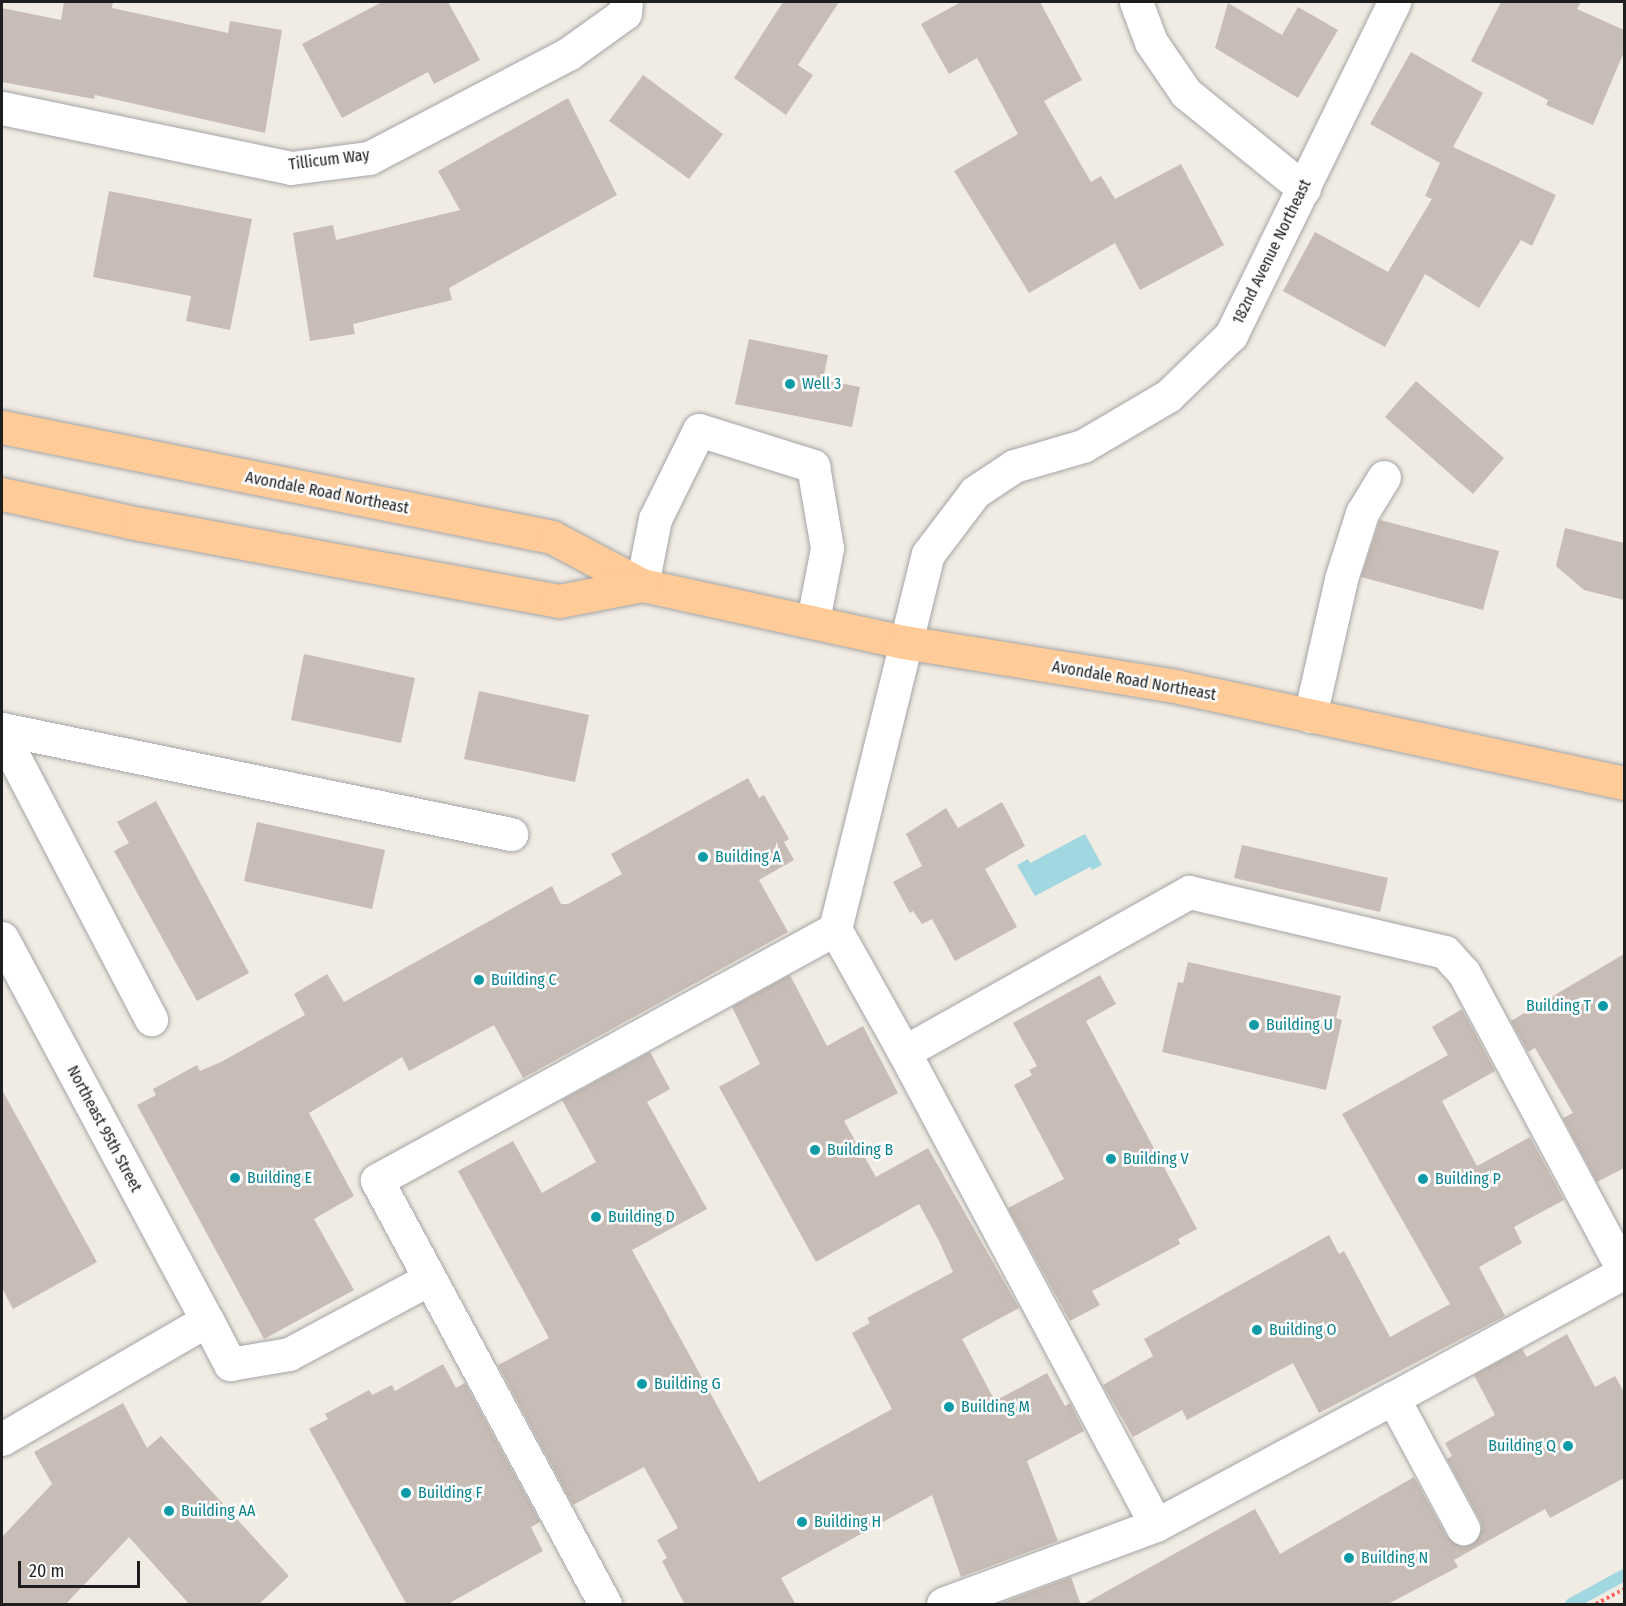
<!DOCTYPE html>
<html>
<head>
<meta charset="utf-8">
<style>
  body { margin:0 }
  #map { position:relative; width:1626px; height:1606px; overflow:hidden; background:#f0ebe3; font-family:"Fira Sans Condensed",sans-serif }
  div>[style] { position:absolute }
  [style*='--x'] { left:calc(var(--x)*1px); top:calc(var(--y)*1px); width:calc(var(--w)*1px); rotate:calc(var(--a)*1deg) }
  .water>* { inset:0; background:#a1d7e0 }
  .stream>* { height:12px; margin:-6px; padding:0 6px; transform-origin:6px; border-radius:6px; background:#a1d7e0 }
  .building>* { inset:0; background:#c8bcb6 }
  .path>* { height:4px; margin-top:-2px; transform-origin:0; background:repeating-linear-gradient(90deg,#ff6865 0 3px,transparent 0 6px) }
  .roads { filter:drop-shadow(0 0 2px #a5a5a5) drop-shadow(0 0 2px #a5a5a5) }
  .minor>* { height:33px; margin:-16.5px; padding:0 16.5px; transform-origin:16.5px; border-radius:16.5px; background:#fff }
  .major>* { height:33px; margin:-16.5px; padding:0 16.5px; transform-origin:16.5px; border-radius:16.5px; background:#ffcb99 }
  .dots>* { width:16px; height:16px; translate:-50% -50%; box-sizing:border-box; border:3px solid #fff; border-radius:50% }
  span { translate:-50% -50%; white-space:nowrap; text-align:center; line-height:1.15; -webkit-text-stroke:5px #fff; paint-order:stroke }
  .street-label { font-size:16px; color:#1e1e1e }
  .culture-label { font-size:16px; color:#0d838f }
  .left { translate:0 -50%; text-align:left }
  .right { translate:-100% -50%; text-align:right }
  .frame { position:absolute; inset:0; border:3px solid #1e1e1e; pointer-events:none }
  .scale { position:absolute; left:18px; top:1561px; width:122px; height:27px; box-sizing:border-box; border:3px solid #1e1e1e; border-top:0; padding-left:8px; font-size:18px; line-height:21px; white-space:nowrap; color:#1e1e1e; -webkit-text-stroke:4px #fff; paint-order:stroke }
</style>
</head>
<body>
<div id="map">
  <div class="water">
    <i style="clip-path:polygon(1085px 834px,1102px 865px,1092px 870px,1090px 867px,1035px 896px,1017px 865px,1028px 859px,1030px 863px)"></i>
  </div>
  <div class="stream">
    <i style="--x:1571;--y:1604;--w:60;--a:-28.7"></i>
  </div>
  <div class="building">
    <i style="clip-path:polygon(64px 2px,113px 2px,112px 8px,228px 33px,230px 21px,282px 30px,265px 133px,95px 95px,94px 99px,2px 82px,2px 8px,61px 20px)"></i>
    <i style="clip-path:polygon(382px 2px,448px 2px,480px 60px,434px 84px,428px 72px,342px 118px,302px 44px)"></i>
    <i style="clip-path:polygon(783px 2px,839px 2px,798px 65px,813px 75px,786px 115px,734px 78px)"></i>
    <i style="clip-path:polygon(961px 2px,1040px 2px,1082px 80px,1044px 101px,1091px 182px,1101px 176px,1115px 199px,1181px 164px,1224px 245px,1140px 290px,1115px 243px,1029px 293px,954px 171px,1018px 134px,977px 58px,949px 74px,921px 24px)"></i>
    <i style="clip-path:polygon(1501px 2px,1581px 2px,1577px 9px,1624px 30px,1624px 52px,1593px 125px,1546px 105px,1548px 100px,1471px 61px)"></i>
    <i style="clip-path:polygon(1228px 3px,1282px 35px,1298px 7px,1338px 30px,1298px 98px,1215px 48px)"></i>
    <i style="clip-path:polygon(1411px 52px,1483px 93px,1453px 147px,1556px 195px,1532px 246px,1521px 240px,1479px 308px,1425px 274px,1385px 347px,1283px 291px,1315px 232px,1388px 272px,1432px 199px,1425px 196px,1440px 163px,1370px 124px)"></i>
    <i style="clip-path:polygon(643px 75px,723px 134px,689px 179px,609px 121px)"></i>
    <i style="clip-path:polygon(568px 98px,617px 195px,449px 288px,452px 300px,353px 324px,355px 334px,310px 341px,293px 233px,333px 225px,336px 240px,460px 210px,438px 171px)"></i>
    <i style="clip-path:polygon(109px 191px,252px 219px,230px 330px,186px 321px,191px 296px,93px 277px)"></i>
    <i style="clip-path:polygon(749px 339px,828px 355px,823px 380px,860px 387px,852px 427px,735px 404px)"></i>
    <i style="clip-path:polygon(1416px 381px,1504px 458px,1473px 494px,1385px 417px)"></i>
    <i style="clip-path:polygon(1380px 520px,1499px 551px,1483px 610px,1361px 577px)"></i>
    <i style="clip-path:polygon(1565px 528px,1624px 543px,1624px 600px,1584px 590px,1556px 566px)"></i>
    <i style="clip-path:polygon(304px 654px,415px 678px,401px 743px,291px 720px)"></i>
    <i style="clip-path:polygon(479px 691px,589px 715px,575px 782px,464px 759px)"></i>
    <i style="clip-path:polygon(748px 778px,759px 798px,764px 795px,789px 839px,784px 842px,794px 860px,759px 880px,788px 932px,523px 1078px,494px 1025px,409px 1071px,402px 1057px,309px 1113px,354px 1196px,314px 1219px,354px 1290px,264px 1339px,137px 1105px,156px 1095px,153px 1089px,197px 1065px,200px 1071px,221px 1062px,305px 1015px,294px 994px,327px 974px,344px 1002px,552px 886px,561px 904px,568px 904px,622px 874px,611px 854px)"></i>
    <i style="clip-path:polygon(156px 801px,249px 973px,197px 1001px,114px 851px,129px 843px,117px 822px)"></i>
    <i style="clip-path:polygon(1002px 802px,1025px 846px,985px 869px,1017px 927px,955px 961px,932px 919px,922px 924px,913px 911px,910px 913px,893px 882px,922px 866px,906px 834px,946px 808px,958px 828px)"></i>
    <i style="clip-path:polygon(257px 822px,385px 850px,372px 909px,244px 881px)"></i>
    <i style="clip-path:polygon(1242px 845px,1388px 878px,1380px 912px,1234px 878px)"></i>
    <i style="clip-path:polygon(1624px 954px,1624px 1168px,1597px 1182px,1563px 1118px,1573px 1113px,1535px 1048px,1528px 1052px,1511px 1021px)"></i>
    <i style="clip-path:polygon(1188px 962px,1341px 996px,1336px 1018px,1342px 1020px,1326px 1090px,1162px 1052px,1178px 982px,1183px 983px)"></i>
    <i style="clip-path:polygon(790px 975px,827px 1046px,863px 1026px,898px 1093px,844px 1121px,876px 1177px,928px 1148px,1019px 1308px,962px 1339px,995px 1401px,1047px 1373px,1065px 1406px,1070px 1403px,1084px 1431px,1027px 1461px,1058px 1541px,961px 1577px,932px 1495px,781px 1578px,796px 1605px,685px 1605px,662px 1561px,667px 1558px,657px 1540px,678px 1528px,644px 1467px,573px 1505px,498px 1365px,549px 1338px,458px 1171px,513px 1141px,542px 1193px,596px 1162px,562px 1100px,650px 1052px,670px 1089px,647px 1102px,707px 1209px,632px 1250px,759px 1482px,892px 1409px,852px 1333px,870px 1323px,867px 1318px,953px 1272px,939px 1241px,919px 1204px,816px 1262px,719px 1087px,760px 1064px,732px 1007px)"></i>
    <i style="clip-path:polygon(1100px 975px,1116px 1004px,1086px 1021px,1197px 1229px,1178px 1239px,1180px 1244px,1092px 1291px,1100px 1305px,1070px 1321px,1008px 1208px,1064px 1179px,1014px 1085px,1032px 1075px,1029px 1070px,1037px 1066px,1013px 1023px)"></i>
    <i style="clip-path:polygon(1462px 1009px,1495px 1071px,1442px 1101px,1477px 1166px,1530px 1137px,1564px 1200px,1514px 1227px,1522px 1243px,1479px 1267px,1505px 1316px,1319px 1413px,1293px 1363px,1187px 1420px,1182px 1410px,1133px 1437px,1103px 1385px,1153px 1356px,1144px 1339px,1329px 1235px,1339px 1254px,1344px 1251px,1390px 1337px,1450px 1304px,1342px 1114px,1448px 1055px,1432px 1027px)"></i>
    <i style="clip-path:polygon(2px 1090px,97px 1262px,13px 1309px,2px 1288px)"></i>
    <i style="clip-path:polygon(1567px 1334px,1595px 1387px,1615px 1376px,1624px 1392px,1624px 1478px,1550px 1518px,1545px 1509px,1454px 1560px,1458px 1567px,1386px 1605px,1082px 1605px,1255px 1509px,1280px 1554px,1414px 1477px,1447px 1537px,1462px 1547px,1472px 1544px,1482px 1529px,1480px 1520px,1447px 1459px,1452px 1456px,1445px 1443px,1495px 1415px,1474px 1375px,1522px 1349px,1527px 1357px)"></i>
    <i style="clip-path:polygon(443px 1364px,456px 1388px,465px 1383px,540px 1522px,531px 1527px,543px 1551px,446px 1605px,407px 1605px,309px 1429px,328px 1419px,325px 1414px,369px 1390px,372px 1395px,392px 1385px,395px 1391px)"></i>
    <i style="clip-path:polygon(123px 1403px,147px 1448px,161px 1436px,289px 1576px,258px 1605px,190px 1605px,129px 1537px,65px 1605px,2px 1605px,2px 1537px,52px 1484px,34px 1452px)"></i>
    <i style="clip-path:polygon(1071px 1577px,1081px 1605px,996px 1605px)"></i>
  </div>
  <div class="path">
    <i style="--x:1596;--y:1604;--w:32;--a:-28"></i>
  </div>
  <div class="roads">
    <div class="minor">
      <i style="--x:1136;--y:2;--w:43;--a:69.4"></i>
      <i style="--x:1151;--y:42;--w:62;--a:55.5"></i>
      <i style="--x:1186;--y:93;--w:152;--a:39.1"></i>
      <i style="--x:2;--y:108;--w:295;--a:11.7"></i>
      <i style="--x:291;--y:168;--w:79;--a:-7.3"></i>
      <i style="--x:369;--y:158;--w:225;--a:-27.6"></i>
      <i style="--x:568;--y:54;--w:70;--a:-35.7"></i>
      <i style="--x:625;--y:13;--w:11;--a:-85"></i>
      <i style="--x:642;--y:585;--w:67;--a:-78.9"></i>
      <i style="--x:655;--y:519;--w:99;--a:-63.7"></i>
      <i style="--x:699;--y:430;--w:120;--a:17.5"></i>
      <i style="--x:813;--y:466;--w:83;--a:80.3"></i>
      <i style="--x:827;--y:548;--w:74;--a:100.9"></i>
      <i style="--x:1310;--y:716;--w:140;--a:-77.2"></i>
      <i style="--x:1341;--y:579;--w:69;--a:-72.3"></i>
      <i style="--x:1362;--y:513;--w:42;--a:-58.6"></i>
      <i style="--x:2;--y:729;--w:520;--a:11.66"></i>
      <i style="--x:2;--y:734;--w:322;--a:62.4"></i>
      <i style="--x:835;--y:929;--w:386;--a:-76.1"></i>
      <i style="--x:928;--y:554;--w:78;--a:-52.8"></i>
      <i style="--x:975;--y:492;--w:47;--a:-33.7"></i>
      <i style="--x:1014;--y:466;--w:72;--a:-16.2"></i>
      <i style="--x:1083;--y:446;--w:99;--a:-30.5"></i>
      <i style="--x:1168;--y:396;--w:88;--a:-44.1"></i>
      <i style="--x:1231;--y:335;--w:371;--a:-63.9"></i>
      <i style="--x:2;--y:938;--w:434;--a:61.8"></i>
      <i style="--x:904;--y:1052;--w:536;--a:61.95"></i>
      <i style="--x:1156;--y:1525;--w:227;--a:159.7"></i>
      <i style="--x:1393;--y:1398;--w:261;--a:-28.6"></i>
      <i style="--x:2;--y:1439;--w:237;--a:-30.1"></i>
      <i style="--x:207;--y:1320;--w:50;--a:62.4"></i>
      <i style="--x:230;--y:1364;--w:60;--a:-9.6"></i>
      <i style="--x:289;--y:1354;--w:159;--a:-28.2"></i>
      <i style="--x:1156;--y:1525;--w:269;--a:-28.2"></i>
      <i style="--x:1393;--y:1398;--w:148;--a:61.7"></i>
      <i style="--x:605;--y:1604;--w:481;--a:-118.3"></i>
      <i style="--x:377;--y:1180;--w:522;--a:-28.72"></i>
      <i style="--x:835;--y:929;--w:141;--a:60.7"></i>
      <i style="--x:904;--y:1052;--w:327;--a:-29.3"></i>
      <i style="--x:1189;--y:892;--w:263;--a:13.2"></i>
      <i style="--x:1445;--y:952;--w:28;--a:48"></i>
      <i style="--x:1464;--y:973;--w:339;--a:61.8"></i>
    </div>
    <div class="major">
      <i style="--x:2;--y:427;--w:561;--a:11.31"></i>
      <i style="--x:552;--y:537;--w:102;--a:28.1"></i>
      <i style="--x:642;--y:585;--w:268;--a:12.3"></i>
      <i style="--x:904;--y:642;--w:275;--a:9.2"></i>
      <i style="--x:1175;--y:686;--w:459;--a:12.2"></i>
      <i style="--x:2;--y:494;--w:141;--a:12.3"></i>
      <i style="--x:140;--y:524;--w:426;--a:10.4"></i>
      <i style="--x:559;--y:601;--w:85;--a:-10.9"></i>
    </div>
  </div>
  <div class="dots">
    <i style="left:790px;top:384px;background:#0f9aa8"></i>
    <i style="left:703px;top:857px;background:#0f9aa8"></i>
    <i style="left:479px;top:980px;background:#0f9aa8"></i>
    <i style="left:1603px;top:1006px;background:#0f9aa8"></i>
    <i style="left:1254px;top:1025px;background:#0f9aa8"></i>
    <i style="left:815px;top:1150px;background:#0f9aa8"></i>
    <i style="left:1111px;top:1159px;background:#0f9aa8"></i>
    <i style="left:235px;top:1178px;background:#0f9aa8"></i>
    <i style="left:1423px;top:1179px;background:#0f9aa8"></i>
    <i style="left:596px;top:1217px;background:#0f9aa8"></i>
    <i style="left:1257px;top:1330px;background:#0f9aa8"></i>
    <i style="left:642px;top:1384px;background:#0f9aa8"></i>
    <i style="left:949px;top:1407px;background:#0f9aa8"></i>
    <i style="left:1568px;top:1446px;background:#0f9aa8"></i>
    <i style="left:406px;top:1493px;background:#0f9aa8"></i>
    <i style="left:169px;top:1511px;background:#0f9aa8"></i>
    <i style="left:802px;top:1522px;background:#0f9aa8"></i>
    <i style="left:1349px;top:1558px;background:#0f9aa8"></i>
  </div>
  <div class="street-label">
    <span style="left:329px;top:160px;rotate:-7deg">Tillicum Way</span>
    <span style="left:1272px;top:252px;rotate:-64deg">182nd Avenue Northeast</span>
    <span style="left:327px;top:493px;rotate:11deg">Avondale Road Northeast</span>
    <span style="left:1134px;top:681px;rotate:10deg">Avondale Road Northeast</span>
    <span style="left:104px;top:1129px;rotate:62deg">Northeast 95th Street</span>
  </div>
  <div class="culture-label">
    <span class="left" style="left:802px;top:384px">Well 3</span>
    <span class="left" style="left:715px;top:857px">Building A</span>
    <span class="left" style="left:491px;top:980px">Building C</span>
    <span class="right" style="left:1591px;top:1006px">Building T</span>
    <span class="left" style="left:1266px;top:1025px">Building U</span>
    <span class="left" style="left:827px;top:1150px">Building B</span>
    <span class="left" style="left:1123px;top:1159px">Building V</span>
    <span class="left" style="left:247px;top:1178px">Building E</span>
    <span class="left" style="left:1435px;top:1179px">Building P</span>
    <span class="left" style="left:608px;top:1217px">Building D</span>
    <span class="left" style="left:1269px;top:1330px">Building O</span>
    <span class="left" style="left:654px;top:1384px">Building G</span>
    <span class="left" style="left:961px;top:1407px">Building M</span>
    <span class="right" style="left:1556px;top:1446px">Building Q</span>
    <span class="left" style="left:418px;top:1493px">Building F</span>
    <span class="left" style="left:181px;top:1511px">Building AA</span>
    <span class="left" style="left:814px;top:1522px">Building H</span>
    <span class="left" style="left:1361px;top:1558px">Building N</span>
  </div>
  <div class="frame"></div>
  <div class="scale">20 m</div>
</div>
</body>
</html>
